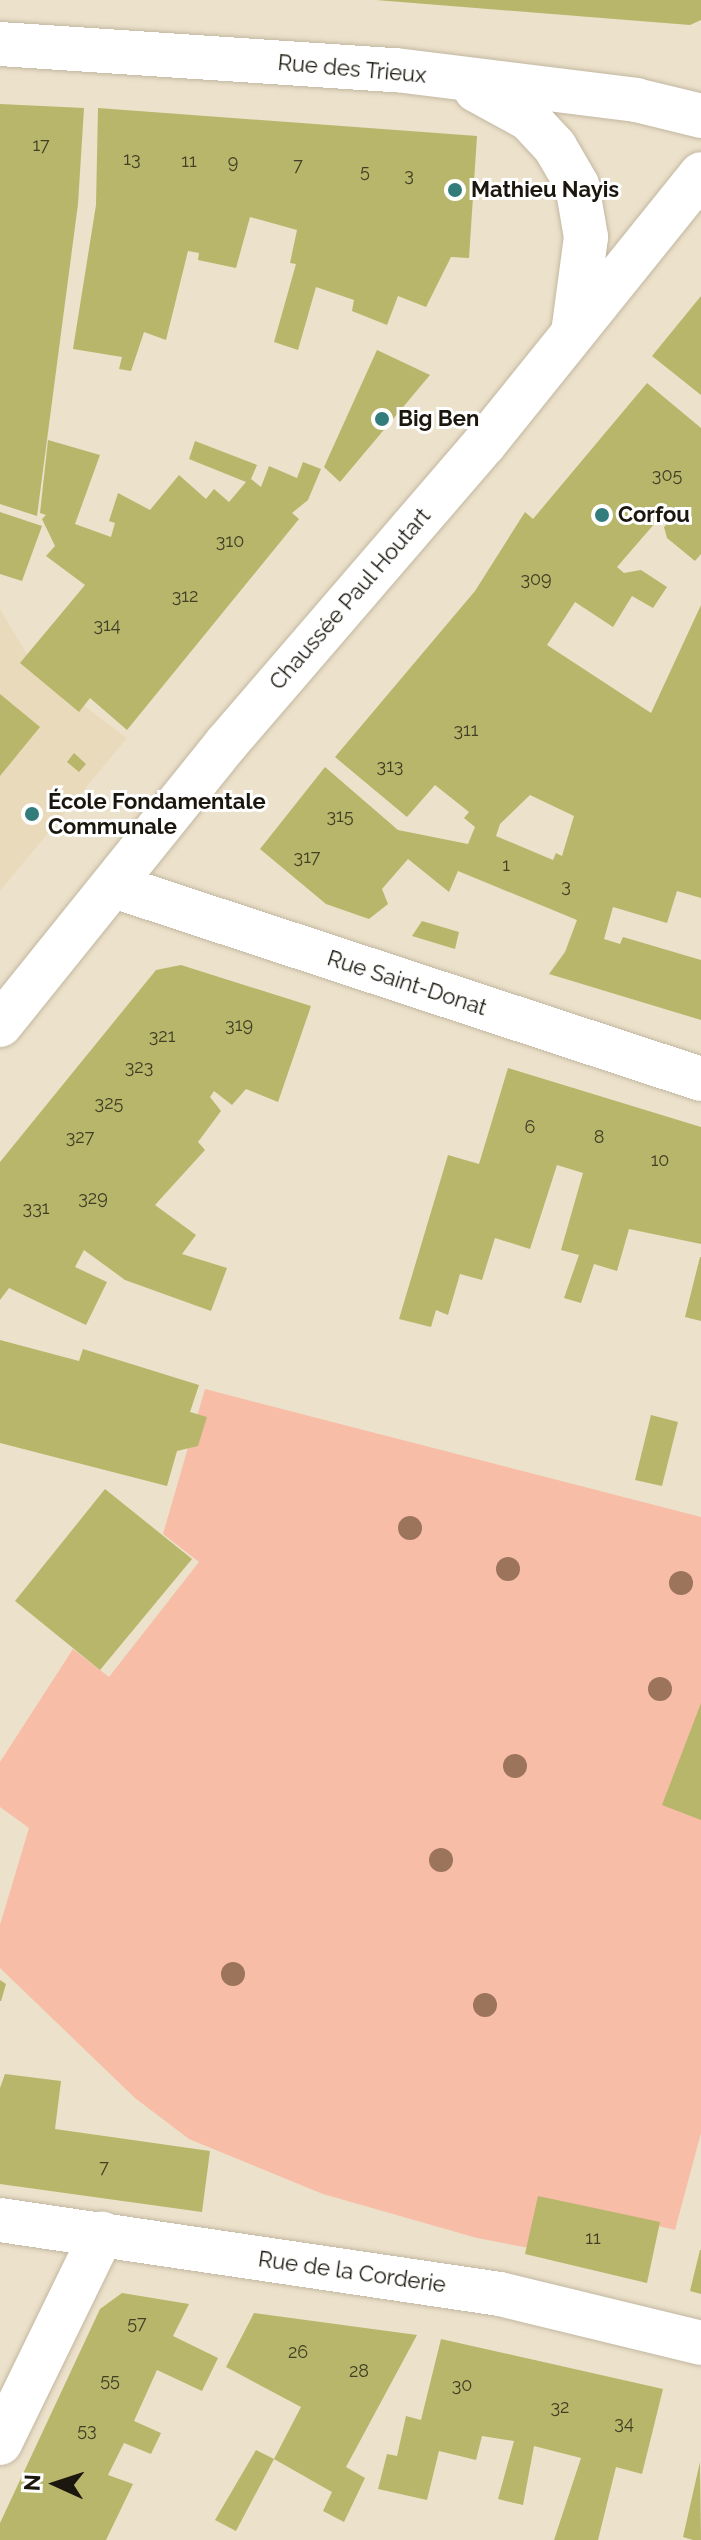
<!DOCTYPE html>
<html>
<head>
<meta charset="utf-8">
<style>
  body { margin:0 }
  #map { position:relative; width:701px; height:2540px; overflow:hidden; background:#ece1ca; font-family:Raleway,sans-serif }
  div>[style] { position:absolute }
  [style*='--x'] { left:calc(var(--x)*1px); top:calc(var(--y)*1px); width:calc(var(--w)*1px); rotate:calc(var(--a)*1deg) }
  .built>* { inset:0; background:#e9dabb }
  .green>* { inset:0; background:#f7bda7 }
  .building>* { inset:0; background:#b8b66b }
  .roads { filter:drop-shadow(0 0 2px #c2b7a1) drop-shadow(0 0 2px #c2b7a1) }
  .street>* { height:44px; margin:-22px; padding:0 22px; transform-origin:22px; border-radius:22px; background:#fff }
  .secondary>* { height:44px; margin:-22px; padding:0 22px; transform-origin:22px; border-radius:22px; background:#fff }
  .primary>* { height:44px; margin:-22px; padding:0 22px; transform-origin:22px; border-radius:22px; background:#fff }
  .trees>* { width:24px; height:24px; margin:-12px; border-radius:50%; background:#9c745b }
  .dots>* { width:22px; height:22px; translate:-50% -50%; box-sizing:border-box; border:4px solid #fff; border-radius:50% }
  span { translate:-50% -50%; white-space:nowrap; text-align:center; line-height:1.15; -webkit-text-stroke:6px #fff; paint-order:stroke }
  .number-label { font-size:18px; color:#423f25 }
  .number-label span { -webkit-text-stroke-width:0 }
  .street-label { font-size:22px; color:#1b170e }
  .poi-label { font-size:22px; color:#1b170e; font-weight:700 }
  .left { translate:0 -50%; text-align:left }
  .north { position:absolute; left:16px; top:2444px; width:80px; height:80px; -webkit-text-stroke:6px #fff; paint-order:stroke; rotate:273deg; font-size:22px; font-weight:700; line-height:32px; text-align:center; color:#1b170e }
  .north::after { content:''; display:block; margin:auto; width:28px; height:36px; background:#1b170e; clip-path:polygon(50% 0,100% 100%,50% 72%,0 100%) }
</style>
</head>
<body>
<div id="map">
  <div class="built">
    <i style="clip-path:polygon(0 609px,36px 670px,127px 738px,0 891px)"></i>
  </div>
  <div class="green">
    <i style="clip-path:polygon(205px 1389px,701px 1517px,701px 2133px,675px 2230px,558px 2201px,545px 2251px,477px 2238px,323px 2194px,189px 2139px,135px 2098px,0 1968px,0 1925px,29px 1828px,0 1807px,0 1762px,73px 1649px,109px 1677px,199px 1562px,163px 1534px)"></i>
  </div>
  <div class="building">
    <i style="clip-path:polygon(376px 0,701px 0,701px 20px,690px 25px)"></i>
    <i style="clip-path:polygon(0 104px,84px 108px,78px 204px,37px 516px,0 504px)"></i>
    <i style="clip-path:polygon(98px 108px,477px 136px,469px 258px,451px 257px,426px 307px,398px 296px,387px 325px,352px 311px,354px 300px,316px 287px,298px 350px,274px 342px,296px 264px,290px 263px,297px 230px,250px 217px,236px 268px,198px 260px,199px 253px,188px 251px,166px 340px,144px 332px,131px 371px,119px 369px,122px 357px,73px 349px,96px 205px)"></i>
    <i style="clip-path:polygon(701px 296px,701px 395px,652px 356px)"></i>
    <i style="clip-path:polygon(377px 350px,430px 375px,340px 482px,324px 467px)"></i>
    <i style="clip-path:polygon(evenodd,647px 383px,701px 428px,701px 554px,695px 561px,667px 538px,664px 527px,670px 521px,662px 515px,617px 567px,624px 573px,641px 570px,667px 587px,653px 608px,632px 596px,613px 627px,575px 602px,547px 645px,651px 713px,701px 605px,701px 898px,677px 891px,667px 923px,613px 907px,604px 939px,620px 944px,623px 937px,701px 960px,701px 1020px,549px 974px,565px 952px,577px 920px,458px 871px,449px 892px,408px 859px,382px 889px,388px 904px,369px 919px,326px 904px,260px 849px,325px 767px,398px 830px,468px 844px,475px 827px,464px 818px,469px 812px,435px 785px,407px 817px,335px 757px,475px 591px,525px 512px,533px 519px,647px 383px,530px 795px,574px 816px,562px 856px,556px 853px,553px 860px,496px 836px,500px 824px,530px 795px)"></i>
    <i style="clip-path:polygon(48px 440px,100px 455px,75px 524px,111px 537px,115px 523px,109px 521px,118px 493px,150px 510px,179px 475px,206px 499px,214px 489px,229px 502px,246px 482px,189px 459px,195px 441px,257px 465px,251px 479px,261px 487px,269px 466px,297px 478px,303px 462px,321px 469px,308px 500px,292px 513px,299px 519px,127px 730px,90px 698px,79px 712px,20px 663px,85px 585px,46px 556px,55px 546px,42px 519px,46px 515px,40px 513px)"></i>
    <i style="clip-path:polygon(0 512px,42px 526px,22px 581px,0 574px)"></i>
    <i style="clip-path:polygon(0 694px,40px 727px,0 776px)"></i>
    <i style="clip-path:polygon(74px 753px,86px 764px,79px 772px,67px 762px)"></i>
    <i style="clip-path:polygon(422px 921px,459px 932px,455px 949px,412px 936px)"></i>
    <i style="clip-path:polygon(181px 965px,311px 1006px,278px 1102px,246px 1089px,232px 1105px,214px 1091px,210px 1097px,221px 1111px,198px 1142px,205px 1150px,155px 1205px,196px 1235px,182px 1254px,227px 1268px,211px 1311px,125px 1280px,84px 1250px,75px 1267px,107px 1282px,86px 1325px,9px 1288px,0 1300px,0 1162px,156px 970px)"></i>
    <i style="clip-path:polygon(508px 1068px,701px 1127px,701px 1244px,629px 1229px,617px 1271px,594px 1264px,581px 1303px,564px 1298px,579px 1255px,561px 1250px,583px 1173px,557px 1165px,530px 1249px,495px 1238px,482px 1280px,460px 1274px,448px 1315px,436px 1310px,431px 1327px,399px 1319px,448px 1155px,479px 1164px)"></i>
    <i style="clip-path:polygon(700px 1257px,701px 1257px,701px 1321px,685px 1317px)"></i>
    <i style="clip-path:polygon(0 1340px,79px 1361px,83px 1349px,199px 1385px,190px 1412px,207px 1417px,198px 1446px,177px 1451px,167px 1486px,0 1443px)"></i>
    <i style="clip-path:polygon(651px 1415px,678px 1422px,662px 1486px,635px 1480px)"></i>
    <i style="clip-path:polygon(105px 1489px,192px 1559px,100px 1670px,15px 1601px)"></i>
    <i style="clip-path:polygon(701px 1703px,701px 1820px,662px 1805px)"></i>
    <i style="clip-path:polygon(0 1980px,6px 1984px,1px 2001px,0 2001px)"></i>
    <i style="clip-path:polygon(5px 2074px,61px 2081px,55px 2129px,210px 2151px,202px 2212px,0 2184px,0 2088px)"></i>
    <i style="clip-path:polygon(538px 2196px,660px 2222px,647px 2283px,525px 2254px)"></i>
    <i style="clip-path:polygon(700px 2250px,701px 2250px,701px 2294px,690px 2291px)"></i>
    <i style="clip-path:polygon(122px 2293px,189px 2304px,173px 2336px,218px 2358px,202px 2391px,157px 2370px,134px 2421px,161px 2433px,151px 2454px,124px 2443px,108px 2475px,133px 2484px,106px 2540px,0 2540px,0 2523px,100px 2309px)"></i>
    <i style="clip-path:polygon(254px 2313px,417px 2335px,346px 2467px,365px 2478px,344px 2522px,323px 2511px,332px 2492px,274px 2459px,301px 2407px,226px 2367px)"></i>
    <i style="clip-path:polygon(441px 2339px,663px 2389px,642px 2474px,616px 2467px,598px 2540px,554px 2540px,581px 2458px,534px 2446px,523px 2505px,498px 2499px,514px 2441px,482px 2436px,476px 2460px,439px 2451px,427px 2500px,378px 2489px,387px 2454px,397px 2456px,406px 2416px,421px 2420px)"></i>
    <i style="clip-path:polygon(256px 2450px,274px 2459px,236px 2531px,215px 2520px)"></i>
    <i style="clip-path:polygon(700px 2462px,701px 2540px,693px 2540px,683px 2537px)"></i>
  </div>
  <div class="roads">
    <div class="street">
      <i style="--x:114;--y:886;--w:618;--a:18.2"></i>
      <i style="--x:0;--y:2220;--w:505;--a:8.42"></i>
      <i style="--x:500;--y:2294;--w:207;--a:13.7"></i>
      <i style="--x:0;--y:2443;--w:233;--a:-64"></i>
    </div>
    <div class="secondary">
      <i style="--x:0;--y:44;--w:397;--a:3.8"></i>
      <i style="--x:396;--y:70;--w:242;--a:7.1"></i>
      <i style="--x:636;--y:100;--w:67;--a:13.8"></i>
      <i style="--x:476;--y:90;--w:60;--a:28.7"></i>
      <i style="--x:529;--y:119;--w:38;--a:47"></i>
      <i style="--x:555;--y:147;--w:44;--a:59.9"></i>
      <i style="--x:577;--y:185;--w:53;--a:80.2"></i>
      <i style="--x:586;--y:237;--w:97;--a:97.7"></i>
    </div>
    <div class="primary">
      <i style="--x:0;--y:1025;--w:361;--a:-51.2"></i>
      <i style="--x:226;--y:744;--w:397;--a:-49.3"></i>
      <i style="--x:485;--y:443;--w:345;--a:-51.2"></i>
    </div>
  </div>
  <div class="trees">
    <i style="left:410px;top:1528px"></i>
    <i style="left:508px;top:1569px"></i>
    <i style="left:681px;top:1583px"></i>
    <i style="left:660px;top:1689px"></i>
    <i style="left:515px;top:1766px"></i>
    <i style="left:441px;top:1860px"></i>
    <i style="left:233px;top:1974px"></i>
    <i style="left:485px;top:2005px"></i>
  </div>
  <div class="dots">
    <i style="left:455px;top:190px;background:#337c7c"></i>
    <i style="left:382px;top:419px;background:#337c7c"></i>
    <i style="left:602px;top:515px;background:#337c7c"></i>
    <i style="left:32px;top:814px;background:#337c7c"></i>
  </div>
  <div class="number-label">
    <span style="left:41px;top:145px">17</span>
    <span style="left:132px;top:159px">13</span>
    <span style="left:189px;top:161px">11</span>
    <span style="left:233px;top:162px">9</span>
    <span style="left:298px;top:165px">7</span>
    <span style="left:365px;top:171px">5</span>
    <span style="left:409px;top:175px">3</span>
    <span style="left:667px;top:475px">305</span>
    <span style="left:230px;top:541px">310</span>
    <span style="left:536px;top:579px">309</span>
    <span style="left:185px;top:596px">312</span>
    <span style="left:107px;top:625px">314</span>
    <span style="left:466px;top:730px">311</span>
    <span style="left:390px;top:766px">313</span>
    <span style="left:340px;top:816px">315</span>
    <span style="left:307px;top:857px">317</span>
    <span style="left:506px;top:865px">1</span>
    <span style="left:566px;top:886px">3</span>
    <span style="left:239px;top:1025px">319</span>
    <span style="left:162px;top:1036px">321</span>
    <span style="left:139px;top:1067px">323</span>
    <span style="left:109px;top:1103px">325</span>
    <span style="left:530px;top:1127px">6</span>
    <span style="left:80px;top:1137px">327</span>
    <span style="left:599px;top:1137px">8</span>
    <span style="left:660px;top:1160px">10</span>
    <span style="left:93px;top:1198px">329</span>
    <span style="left:36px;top:1208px">331</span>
    <span style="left:104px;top:2167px">7</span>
    <span style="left:593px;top:2238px">11</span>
    <span style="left:137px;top:2323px">57</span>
    <span style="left:298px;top:2352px">26</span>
    <span style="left:359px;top:2371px">28</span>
    <span style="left:110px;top:2380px">55</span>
    <span style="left:462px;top:2385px">30</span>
    <span style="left:560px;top:2407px">32</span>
    <span style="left:624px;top:2423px">34</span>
    <span style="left:87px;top:2430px">53</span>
  </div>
  <div class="street-label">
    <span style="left:352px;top:69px;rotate:5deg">Rue des Trieux</span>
    <span style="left:350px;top:599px;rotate:-49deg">Chaussée Paul Houtart</span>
    <span style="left:407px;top:983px;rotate:18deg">Rue Saint-Donat</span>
    <span style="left:352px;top:2272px;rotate:8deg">Rue de la Corderie</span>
  </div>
  <div class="poi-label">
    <span class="left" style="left:471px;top:190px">Mathieu Nayis</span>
    <span class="left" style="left:398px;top:419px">Big Ben</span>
    <span class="left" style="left:618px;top:515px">Corfou</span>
    <span class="left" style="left:48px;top:814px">École Fondamentale<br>Communale</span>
  </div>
  <div class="north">N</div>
</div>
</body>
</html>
